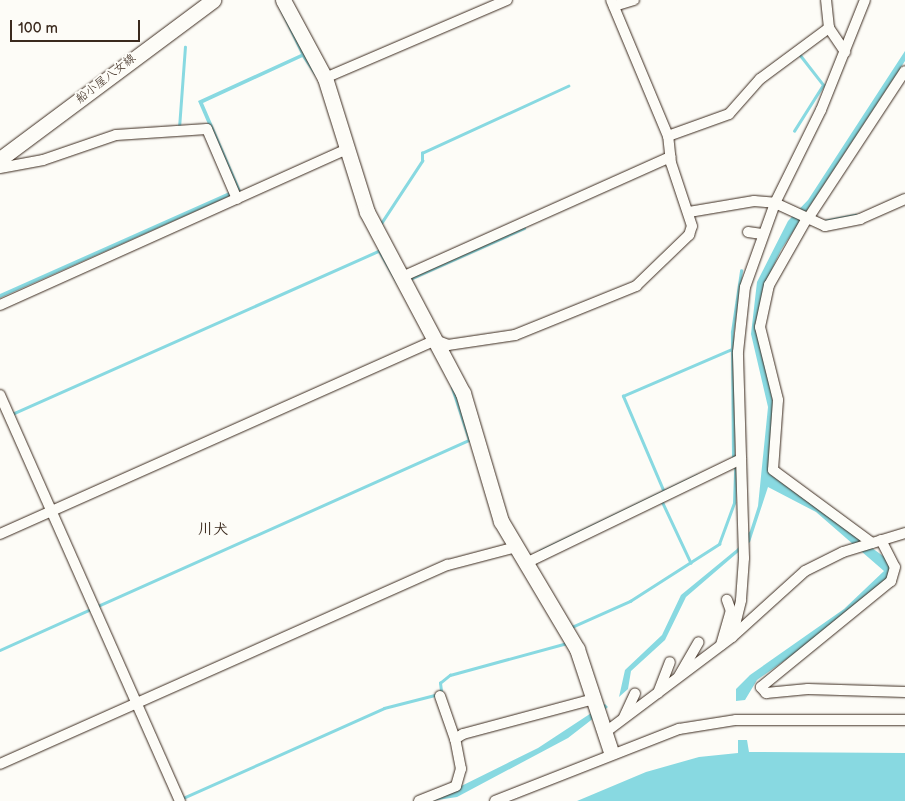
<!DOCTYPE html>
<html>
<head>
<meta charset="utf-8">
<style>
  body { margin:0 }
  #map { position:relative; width:905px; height:801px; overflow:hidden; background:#fdfcf7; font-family:"Balsamiq Sans","Klee One",sans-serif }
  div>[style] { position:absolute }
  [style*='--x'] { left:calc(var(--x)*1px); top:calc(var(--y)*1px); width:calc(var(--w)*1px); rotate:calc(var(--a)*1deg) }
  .water>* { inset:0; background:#88d9e1 }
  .stream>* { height:2.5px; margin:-1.25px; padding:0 1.25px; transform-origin:1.25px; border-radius:1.25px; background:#88d9e1 }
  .roads { filter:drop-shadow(0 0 1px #3b2a1e) drop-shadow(0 0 1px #3b2a1e) }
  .street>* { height:10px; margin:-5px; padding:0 5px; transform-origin:5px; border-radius:5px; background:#fdfcf7 }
  .secondary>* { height:15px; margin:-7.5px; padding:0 7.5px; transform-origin:7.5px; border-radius:7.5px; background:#fdfcf7 }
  span { translate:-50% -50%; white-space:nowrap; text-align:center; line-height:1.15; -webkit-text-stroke:4px #fdfcf7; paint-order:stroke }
  .street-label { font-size:12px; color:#3b2a1e }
  .quarter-label { font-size:15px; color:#3b2a1e; font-weight:700 }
  .scale { position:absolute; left:10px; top:20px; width:130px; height:22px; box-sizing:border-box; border:2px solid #3b2a1e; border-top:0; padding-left:6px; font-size:15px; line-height:18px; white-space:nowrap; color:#3b2a1e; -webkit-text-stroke:4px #fdfcf7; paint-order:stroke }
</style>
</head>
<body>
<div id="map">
  <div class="water">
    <i style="clip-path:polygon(275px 0,307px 55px,203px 103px,241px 191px,0 298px,0 294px,236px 189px,198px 101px,301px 54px)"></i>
    <i style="clip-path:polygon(905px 51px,905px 61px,781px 250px,763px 288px,757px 322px,774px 408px,771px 475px,890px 561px,891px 575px,832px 627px,757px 680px,745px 700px,736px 701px,736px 689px,750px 675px,844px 609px,884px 571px,816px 512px,768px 487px,750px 542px,686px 597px,665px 640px,631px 671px,628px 689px,619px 697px,625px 670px,662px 635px,681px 595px,737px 549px,750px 531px,758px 506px,768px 407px,751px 334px,757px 282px,788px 221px,808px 200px)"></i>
    <i style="clip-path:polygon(605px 704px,608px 707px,568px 738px,457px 797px,431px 801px,538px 748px)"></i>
    <i style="clip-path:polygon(738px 740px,747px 740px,749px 752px,905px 753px,905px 801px,577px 801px,646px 772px,699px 757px,738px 753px)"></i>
  </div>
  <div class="stream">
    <i style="--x:303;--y:55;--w:22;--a:56"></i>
    <i style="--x:179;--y:128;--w:81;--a:-85.8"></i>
    <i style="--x:794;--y:131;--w:54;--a:-57.8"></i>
    <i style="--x:823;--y:85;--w:37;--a:-128"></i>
    <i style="--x:824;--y:221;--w:32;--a:-11"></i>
    <i style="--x:380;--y:225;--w:77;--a:-56.7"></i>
    <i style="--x:422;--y:161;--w:8;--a:-90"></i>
    <i style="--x:422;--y:153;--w:161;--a:-24.7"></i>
    <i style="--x:380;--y:252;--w:36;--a:60"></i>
    <i style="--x:408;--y:280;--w:127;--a:-24.1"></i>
    <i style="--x:10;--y:415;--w:404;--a:-24"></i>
    <i style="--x:733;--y:458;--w:126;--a:-90.5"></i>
    <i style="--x:732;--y:332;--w:62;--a:-81.6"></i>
    <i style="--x:663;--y:490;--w:102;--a:-113.1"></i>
    <i style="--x:623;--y:396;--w:119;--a:-23.3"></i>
    <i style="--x:662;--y:501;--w:68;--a:64.9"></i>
    <i style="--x:540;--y:551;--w:174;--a:-25.8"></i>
    <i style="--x:98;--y:606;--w:406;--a:-24.1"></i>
    <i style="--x:469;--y:440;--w:55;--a:-108.1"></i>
    <i style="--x:572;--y:627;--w:64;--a:-24.1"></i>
    <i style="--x:630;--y:601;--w:106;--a:-32.6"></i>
    <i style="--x:719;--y:544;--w:44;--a:-69.9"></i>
    <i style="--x:734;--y:503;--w:35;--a:-88"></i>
    <i style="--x:0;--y:650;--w:102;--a:-24.3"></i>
    <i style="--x:441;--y:691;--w:8;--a:-97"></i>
    <i style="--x:440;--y:683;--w:13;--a:-39"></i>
    <i style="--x:450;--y:675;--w:121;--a:-15.3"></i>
    <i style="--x:181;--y:799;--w:222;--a:-24.1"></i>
    <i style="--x:384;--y:708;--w:53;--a:-14.3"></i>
  </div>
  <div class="roads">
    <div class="street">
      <i style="--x:614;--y:6;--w:21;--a:-17"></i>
      <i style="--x:829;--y:28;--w:29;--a:56"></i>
      <i style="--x:325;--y:78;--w:198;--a:-23.2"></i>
      <i style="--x:668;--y:136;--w:65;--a:-19.8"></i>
      <i style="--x:729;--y:114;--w:47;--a:-48.5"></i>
      <i style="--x:760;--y:79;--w:86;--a:-36.5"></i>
      <i style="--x:829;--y:28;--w:28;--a:-96"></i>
      <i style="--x:0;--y:168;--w:44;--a:-10.5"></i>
      <i style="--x:43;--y:160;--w:77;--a:-18.9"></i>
      <i style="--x:116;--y:135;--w:91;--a:-3.8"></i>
      <i style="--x:207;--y:129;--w:76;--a:66.8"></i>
      <i style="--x:689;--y:212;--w:66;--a:-9.6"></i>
      <i style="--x:754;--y:201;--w:21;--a:5"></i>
      <i style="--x:775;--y:203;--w:55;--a:24.7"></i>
      <i style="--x:825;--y:226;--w:36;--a:-11"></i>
      <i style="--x:860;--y:219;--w:49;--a:-24"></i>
      <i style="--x:806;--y:220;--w:75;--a:119.6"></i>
      <i style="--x:769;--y:285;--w:43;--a:102.1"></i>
      <i style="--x:760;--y:327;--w:75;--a:76.1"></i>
      <i style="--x:778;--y:400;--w:70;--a:94.1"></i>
      <i style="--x:773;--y:470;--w:123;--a:36.4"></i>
      <i style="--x:807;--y:220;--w:178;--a:-56.7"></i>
      <i style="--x:748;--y:232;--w:14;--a:8"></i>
      <i style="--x:402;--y:277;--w:294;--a:-24.1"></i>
      <i style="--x:0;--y:305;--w:383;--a:-24.2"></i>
      <i style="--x:0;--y:395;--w:444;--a:66.1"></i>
      <i style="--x:0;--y:534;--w:476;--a:-24"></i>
      <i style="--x:435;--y:340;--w:14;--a:21"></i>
      <i style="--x:448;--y:345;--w:68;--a:-8.5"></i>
      <i style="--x:515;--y:335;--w:131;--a:-22"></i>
      <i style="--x:636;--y:286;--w:74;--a:-43.9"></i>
      <i style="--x:689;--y:235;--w:9;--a:-72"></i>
      <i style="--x:692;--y:226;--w:66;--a:-108.4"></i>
      <i style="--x:671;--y:163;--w:27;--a:-96"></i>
      <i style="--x:668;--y:136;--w:147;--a:-112.7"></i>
      <i style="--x:881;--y:540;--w:30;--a:63"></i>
      <i style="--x:895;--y:567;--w:15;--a:106"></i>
      <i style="--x:891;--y:581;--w:168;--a:140.8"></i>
      <i style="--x:761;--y:687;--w:8;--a:50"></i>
      <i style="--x:766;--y:693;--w:42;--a:-5.4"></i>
      <i style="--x:808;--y:689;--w:97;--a:1.8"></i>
      <i style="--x:526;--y:563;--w:239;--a:-25.8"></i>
      <i style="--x:732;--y:637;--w:38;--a:-76"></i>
      <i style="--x:741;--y:600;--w:42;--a:-85.9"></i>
      <i style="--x:744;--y:558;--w:206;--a:-91.7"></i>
      <i style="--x:738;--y:352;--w:65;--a:-83.9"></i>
      <i style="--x:745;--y:287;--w:89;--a:-70.3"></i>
      <i style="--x:775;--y:203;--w:104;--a:-63.7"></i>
      <i style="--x:821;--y:110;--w:118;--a:-68.2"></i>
      <i style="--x:721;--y:645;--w:35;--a:-74"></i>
      <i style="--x:731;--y:611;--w:12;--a:-110"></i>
      <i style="--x:679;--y:676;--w:39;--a:-60"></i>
      <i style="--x:658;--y:693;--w:33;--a:-69"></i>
      <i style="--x:440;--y:696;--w:46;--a:70.8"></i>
      <i style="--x:624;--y:717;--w:26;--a:-65"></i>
      <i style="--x:607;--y:731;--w:156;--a:-36.9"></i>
      <i style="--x:732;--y:637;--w:98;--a:-42.1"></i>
      <i style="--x:805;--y:571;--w:42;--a:-26.6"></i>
      <i style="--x:843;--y:552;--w:65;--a:-17"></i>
      <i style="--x:0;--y:764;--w:490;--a:-24"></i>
      <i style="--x:448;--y:565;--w:70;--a:-14.8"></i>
      <i style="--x:419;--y:801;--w:40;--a:-22"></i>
      <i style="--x:456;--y:786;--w:18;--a:-74"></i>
      <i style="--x:461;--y:769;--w:31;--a:-101"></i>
      <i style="--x:455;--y:739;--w:9;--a:-32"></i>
      <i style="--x:463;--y:734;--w:136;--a:-15"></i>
      <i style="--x:495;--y:801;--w:198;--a:-21.4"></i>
      <i style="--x:679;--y:729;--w:58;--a:-9"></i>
      <i style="--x:736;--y:720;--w:169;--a:0"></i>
    </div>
    <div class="secondary">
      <i style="--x:283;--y:0;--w:89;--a:61.7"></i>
      <i style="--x:325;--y:78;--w:140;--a:72.6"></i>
      <i style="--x:367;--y:212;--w:205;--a:62.1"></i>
      <i style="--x:463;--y:393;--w:134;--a:73.5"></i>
      <i style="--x:501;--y:521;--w:149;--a:59.3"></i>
      <i style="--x:577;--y:649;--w:108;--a:71.7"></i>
      <i style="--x:0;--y:159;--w:266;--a:-36.7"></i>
    </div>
  </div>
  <div class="street-label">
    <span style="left:106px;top:79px;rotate:-38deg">船小屋八女線</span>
  </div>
  <div class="quarter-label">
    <span style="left:213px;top:530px">川犬</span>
  </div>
  <div class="scale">100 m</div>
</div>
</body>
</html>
